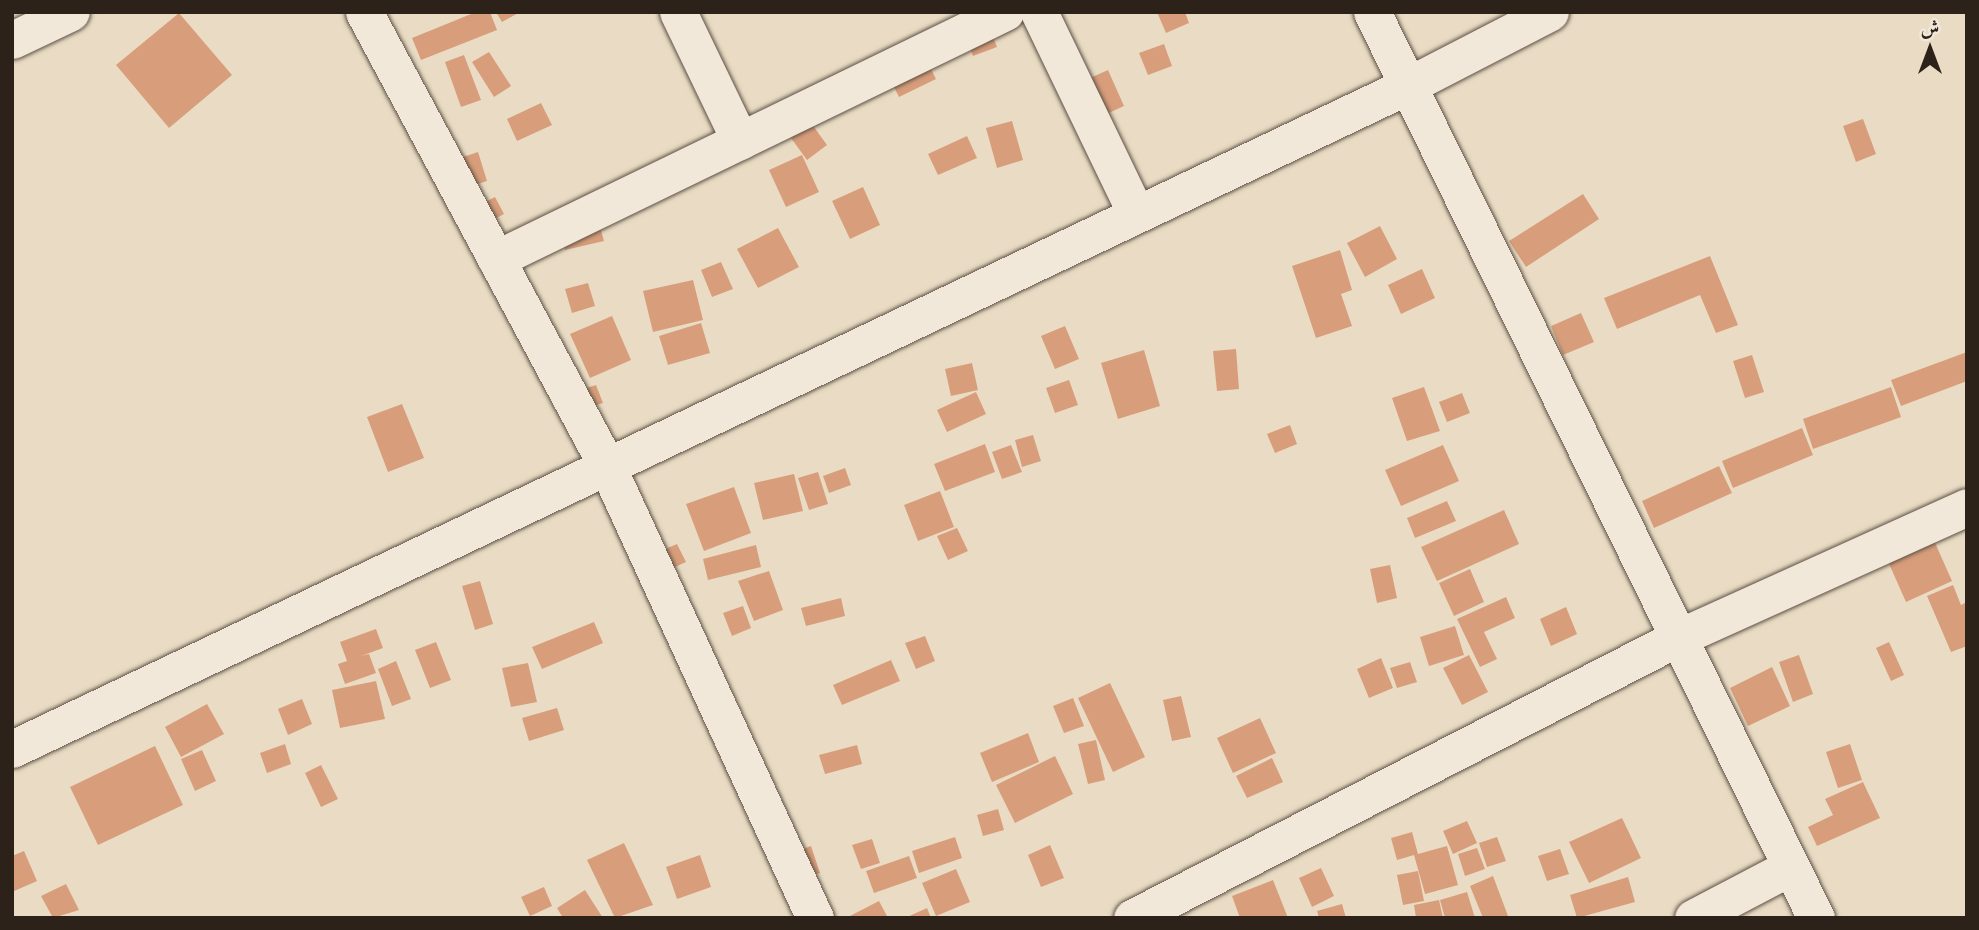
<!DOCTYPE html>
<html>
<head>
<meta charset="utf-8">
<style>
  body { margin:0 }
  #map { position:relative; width:1979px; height:930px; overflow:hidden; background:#eadcc4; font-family:Alegreya,Amiri,serif }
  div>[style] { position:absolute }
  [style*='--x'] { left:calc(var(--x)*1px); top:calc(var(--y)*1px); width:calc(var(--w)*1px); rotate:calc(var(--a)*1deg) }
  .building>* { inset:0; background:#d89e7b }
  .roads { filter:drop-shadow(0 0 2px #5c5044) drop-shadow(0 0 2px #5c5044) }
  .minor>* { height:37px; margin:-18.5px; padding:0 18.5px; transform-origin:18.5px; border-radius:18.5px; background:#f1e8d9 }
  span { translate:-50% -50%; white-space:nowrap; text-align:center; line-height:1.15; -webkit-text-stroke:5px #f1e8d9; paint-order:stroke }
  .frame { position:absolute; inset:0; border:14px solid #2c221a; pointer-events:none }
  .north { position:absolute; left:1895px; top:14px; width:70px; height:70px; -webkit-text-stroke:5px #f1e8d9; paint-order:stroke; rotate:0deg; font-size:19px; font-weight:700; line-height:28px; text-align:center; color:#2c221a }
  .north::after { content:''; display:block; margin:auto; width:24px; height:32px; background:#2c221a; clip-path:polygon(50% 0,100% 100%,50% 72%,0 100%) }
</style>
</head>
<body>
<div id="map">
  <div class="building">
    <i style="clip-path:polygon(476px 12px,490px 12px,497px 30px,421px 60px,412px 38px)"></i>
    <i style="clip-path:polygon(496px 12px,520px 12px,502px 22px)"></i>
    <i style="clip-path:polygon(1157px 12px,1185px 12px,1189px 23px,1166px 33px)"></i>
    <i style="clip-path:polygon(179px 13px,232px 75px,169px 128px,116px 65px)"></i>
    <i style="clip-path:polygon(988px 25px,997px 47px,973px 56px,965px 34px)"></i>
    <i style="clip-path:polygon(1164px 44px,1172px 66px,1148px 75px,1139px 53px)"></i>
    <i style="clip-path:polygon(489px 52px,511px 86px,494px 97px,472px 62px)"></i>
    <i style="clip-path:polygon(922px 52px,936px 79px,899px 97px,886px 71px)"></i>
    <i style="clip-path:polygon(464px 55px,481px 100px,461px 107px,445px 62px)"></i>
    <i style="clip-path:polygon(1108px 70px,1124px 106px,1089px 122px,1072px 86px)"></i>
    <i style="clip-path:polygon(541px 103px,552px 125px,517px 141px,507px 119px)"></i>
    <i style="clip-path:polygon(801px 109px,827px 145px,807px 160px,780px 123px)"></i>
    <i style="clip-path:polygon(1863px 119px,1876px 154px,1856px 162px,1843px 126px)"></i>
    <i style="clip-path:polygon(1012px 121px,1023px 160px,997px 168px,986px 128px)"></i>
    <i style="clip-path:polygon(967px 136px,977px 158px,938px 175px,928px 154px)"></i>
    <i style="clip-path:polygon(478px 152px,487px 181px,463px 189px,454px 160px)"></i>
    <i style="clip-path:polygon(802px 155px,819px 192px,786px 207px,769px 170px)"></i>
    <i style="clip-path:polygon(863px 187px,880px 225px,850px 239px,832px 201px)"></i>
    <i style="clip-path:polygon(1583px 194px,1599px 219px,1526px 267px,1509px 241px)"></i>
    <i style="clip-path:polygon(495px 197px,504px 214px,481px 226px,472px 209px)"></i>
    <i style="clip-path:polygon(598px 220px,604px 241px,565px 250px,560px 230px)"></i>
    <i style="clip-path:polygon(1380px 226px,1397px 259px,1365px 277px,1347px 243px)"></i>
    <i style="clip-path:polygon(778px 228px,799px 267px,758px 288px,737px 249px)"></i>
    <i style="clip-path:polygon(1340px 250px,1352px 290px,1341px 294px,1352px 326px,1316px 338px,1292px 266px)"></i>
    <i style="clip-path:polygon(1710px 256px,1738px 325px,1716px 333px,1700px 295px,1617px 329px,1604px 298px)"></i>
    <i style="clip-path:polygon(721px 262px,733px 289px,712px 297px,701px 270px)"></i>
    <i style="clip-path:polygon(1422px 269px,1435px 298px,1401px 314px,1388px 285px)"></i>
    <i style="clip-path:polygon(693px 280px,703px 320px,653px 332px,643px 291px)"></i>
    <i style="clip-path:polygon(588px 283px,595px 306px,572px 313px,565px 289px)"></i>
    <i style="clip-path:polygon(1581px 313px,1594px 342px,1563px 355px,1551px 326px)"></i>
    <i style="clip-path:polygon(612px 316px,631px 360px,590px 378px,570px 334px)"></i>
    <i style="clip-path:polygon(701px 323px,710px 353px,668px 365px,659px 336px)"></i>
    <i style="clip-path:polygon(1065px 326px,1079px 359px,1055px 369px,1041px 336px)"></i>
    <i style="clip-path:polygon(1236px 349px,1239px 389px,1217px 391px,1213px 351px)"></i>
    <i style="clip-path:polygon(1144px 350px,1160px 406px,1118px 419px,1101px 363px)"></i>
    <i style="clip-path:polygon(1967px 352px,1967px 381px,1901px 406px,1891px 380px)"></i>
    <i style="clip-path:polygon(1752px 355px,1764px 392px,1745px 398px,1733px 361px)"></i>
    <i style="clip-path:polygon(972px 363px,978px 390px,951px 396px,945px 369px)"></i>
    <i style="clip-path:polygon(1069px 380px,1078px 405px,1055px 413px,1046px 388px)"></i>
    <i style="clip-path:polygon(596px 385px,603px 403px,575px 412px,568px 394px)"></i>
    <i style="clip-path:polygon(1424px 387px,1440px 431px,1407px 441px,1392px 398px)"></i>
    <i style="clip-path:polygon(1891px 387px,1901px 417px,1813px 449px,1803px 419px)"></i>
    <i style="clip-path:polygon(976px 392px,986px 414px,947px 432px,937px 410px)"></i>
    <i style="clip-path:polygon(1462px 393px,1470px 413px,1447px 422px,1439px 402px)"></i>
    <i style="clip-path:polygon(402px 404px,424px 458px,388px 472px,367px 417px)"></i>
    <i style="clip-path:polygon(1290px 425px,1297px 444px,1275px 453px,1267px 434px)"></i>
    <i style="clip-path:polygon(1802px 428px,1813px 455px,1733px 488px,1722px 461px)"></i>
    <i style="clip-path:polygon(1033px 435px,1041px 461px,1022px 467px,1015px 440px)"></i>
    <i style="clip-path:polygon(985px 444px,995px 472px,945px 491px,934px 464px)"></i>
    <i style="clip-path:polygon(1011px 445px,1022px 472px,1002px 479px,992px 452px)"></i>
    <i style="clip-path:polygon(1443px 445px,1459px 481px,1401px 506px,1385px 470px)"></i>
    <i style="clip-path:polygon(1719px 466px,1732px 493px,1654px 528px,1642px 501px)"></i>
    <i style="clip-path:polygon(845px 468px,851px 485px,829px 493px,823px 476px)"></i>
    <i style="clip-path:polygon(818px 472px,828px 504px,809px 510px,798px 478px)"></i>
    <i style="clip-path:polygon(794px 474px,803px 511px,763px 520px,754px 483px)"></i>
    <i style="clip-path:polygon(734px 487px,751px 533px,704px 551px,686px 504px)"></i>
    <i style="clip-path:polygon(940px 491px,954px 527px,918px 541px,904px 505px)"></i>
    <i style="clip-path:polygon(1447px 501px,1456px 521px,1415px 538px,1407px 518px)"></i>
    <i style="clip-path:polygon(1504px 510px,1519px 544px,1437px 581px,1421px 547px)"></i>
    <i style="clip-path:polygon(957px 528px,968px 551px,948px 560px,937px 536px)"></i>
    <i style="clip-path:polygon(1932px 536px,1952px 581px,1906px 602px,1886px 557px)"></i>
    <i style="clip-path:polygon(677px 544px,686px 562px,660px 574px,651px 555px)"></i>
    <i style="clip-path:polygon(756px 545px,761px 567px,708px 580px,703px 559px)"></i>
    <i style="clip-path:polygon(1390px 565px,1397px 598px,1377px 603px,1370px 569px)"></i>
    <i style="clip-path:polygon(1470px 569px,1484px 602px,1454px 616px,1439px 583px)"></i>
    <i style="clip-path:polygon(769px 571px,783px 610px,754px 621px,738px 581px)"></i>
    <i style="clip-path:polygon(480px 581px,493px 624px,475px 630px,462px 586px)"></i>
    <i style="clip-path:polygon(1953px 585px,1961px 605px,1967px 602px,1967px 646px,1951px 652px,1927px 596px)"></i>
    <i style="clip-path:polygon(1506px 597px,1515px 618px,1484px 632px,1497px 659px,1480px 667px,1457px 619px)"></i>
    <i style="clip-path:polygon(841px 598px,845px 616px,806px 626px,801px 608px)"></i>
    <i style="clip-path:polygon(743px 606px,751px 628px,732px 636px,723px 613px)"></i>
    <i style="clip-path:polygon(1566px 607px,1577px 634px,1551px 646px,1540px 619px)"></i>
    <i style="clip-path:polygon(594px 622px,603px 643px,542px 669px,532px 647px)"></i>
    <i style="clip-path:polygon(1455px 626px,1464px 655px,1429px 666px,1420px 637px)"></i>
    <i style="clip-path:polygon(376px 629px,383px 648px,361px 656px,369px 654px,376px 673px,345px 684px,338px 664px,347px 661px,340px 642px)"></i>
    <i style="clip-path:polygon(925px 636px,935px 661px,916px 669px,905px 643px)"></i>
    <i style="clip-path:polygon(436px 642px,451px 680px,430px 688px,415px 650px)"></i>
    <i style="clip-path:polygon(1889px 642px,1904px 675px,1891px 681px,1876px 648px)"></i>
    <i style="clip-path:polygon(1469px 655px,1488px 692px,1462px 705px,1443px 668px)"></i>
    <i style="clip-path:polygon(1799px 655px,1813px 694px,1793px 702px,1779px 662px)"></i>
    <i style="clip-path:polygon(1381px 658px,1393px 688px,1369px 698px,1357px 669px)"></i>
    <i style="clip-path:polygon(891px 660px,900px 681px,842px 705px,833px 685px)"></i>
    <i style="clip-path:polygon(396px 661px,411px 699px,392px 706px,378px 669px)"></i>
    <i style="clip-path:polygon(1410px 662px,1417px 682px,1397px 688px,1390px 668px)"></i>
    <i style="clip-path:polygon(528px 663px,537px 702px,511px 707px,502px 668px)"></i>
    <i style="clip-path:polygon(1772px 667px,1790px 706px,1748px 726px,1730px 688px)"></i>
    <i style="clip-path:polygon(376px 681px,385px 719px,340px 728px,332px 690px)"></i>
    <i style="clip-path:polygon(1110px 683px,1145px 757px,1113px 772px,1078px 698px)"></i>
    <i style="clip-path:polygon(1181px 696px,1191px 737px,1172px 741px,1163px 700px)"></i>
    <i style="clip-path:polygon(1073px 698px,1084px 726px,1064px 733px,1053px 706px)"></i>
    <i style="clip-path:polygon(302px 699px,312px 724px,288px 735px,278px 709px)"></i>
    <i style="clip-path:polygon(207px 704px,224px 734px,181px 757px,165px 727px)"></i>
    <i style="clip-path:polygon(557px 708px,564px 730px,529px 741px,522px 718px)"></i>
    <i style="clip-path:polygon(1260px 718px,1276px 753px,1233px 773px,1217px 738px)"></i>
    <i style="clip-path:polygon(1028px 733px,1039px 762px,992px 782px,980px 753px)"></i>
    <i style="clip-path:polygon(1096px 740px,1105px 780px,1088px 784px,1078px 744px)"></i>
    <i style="clip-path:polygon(285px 744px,291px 764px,267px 773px,260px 753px)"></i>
    <i style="clip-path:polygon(1850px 744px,1862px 780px,1838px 788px,1826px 752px)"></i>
    <i style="clip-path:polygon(857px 745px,862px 764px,825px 774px,819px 755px)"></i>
    <i style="clip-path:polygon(155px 746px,183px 805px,98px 845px,70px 787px)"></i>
    <i style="clip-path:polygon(202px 750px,216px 781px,195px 791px,181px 759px)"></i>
    <i style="clip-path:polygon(1055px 756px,1073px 794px,1015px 823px,996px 785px)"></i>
    <i style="clip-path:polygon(1272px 758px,1283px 782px,1247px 798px,1236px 776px)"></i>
    <i style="clip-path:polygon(321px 765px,338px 799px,321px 807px,305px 773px)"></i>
    <i style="clip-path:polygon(1863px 782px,1880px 818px,1817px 846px,1808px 827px,1833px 815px,1825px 799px)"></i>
    <i style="clip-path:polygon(998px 809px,1004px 830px,983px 836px,977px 815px)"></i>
    <i style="clip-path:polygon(1622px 818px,1641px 858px,1589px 883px,1569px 842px)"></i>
    <i style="clip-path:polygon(1467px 821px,1477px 843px,1453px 854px,1443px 831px)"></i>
    <i style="clip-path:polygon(1412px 832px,1418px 854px,1447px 846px,1458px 885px,1425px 894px,1414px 855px,1397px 860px,1391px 838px)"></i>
    <i style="clip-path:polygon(955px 837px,962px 858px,919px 873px,912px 851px)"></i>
    <i style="clip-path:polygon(1497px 837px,1506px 861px,1487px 867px,1479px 843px)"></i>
    <i style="clip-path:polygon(872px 839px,880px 863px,861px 869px,852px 845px)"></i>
    <i style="clip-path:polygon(624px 843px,653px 905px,615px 918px,587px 860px)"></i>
    <i style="clip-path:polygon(1050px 845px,1064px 878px,1041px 887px,1028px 855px)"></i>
    <i style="clip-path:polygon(811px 846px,820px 873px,801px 879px,792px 853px)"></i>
    <i style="clip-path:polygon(1477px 848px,1485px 869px,1465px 876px,1458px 854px)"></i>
    <i style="clip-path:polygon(1560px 849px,1569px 874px,1547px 881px,1538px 856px)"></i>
    <i style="clip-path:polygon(24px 851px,37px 881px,12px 892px,12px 856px)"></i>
    <i style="clip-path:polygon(700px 855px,711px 887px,677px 899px,666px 867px)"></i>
    <i style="clip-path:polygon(909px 856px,917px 878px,874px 893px,866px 871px)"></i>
    <i style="clip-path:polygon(1321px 868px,1334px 896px,1312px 907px,1299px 878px)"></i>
    <i style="clip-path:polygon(956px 869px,970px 902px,936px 916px,922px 883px)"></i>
    <i style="clip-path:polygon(1418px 871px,1424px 901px,1403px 905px,1397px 875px)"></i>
    <i style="clip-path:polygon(1493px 876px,1508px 916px,1503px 918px,1483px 918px,1470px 886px)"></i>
    <i style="clip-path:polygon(1628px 877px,1635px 902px,1577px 918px,1570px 895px)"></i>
    <i style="clip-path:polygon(1273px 880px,1288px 918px,1240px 918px,1232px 896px)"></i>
    <i style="clip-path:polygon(66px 884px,79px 910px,53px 918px,41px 896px)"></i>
    <i style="clip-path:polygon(544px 887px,552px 906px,530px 916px,521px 897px)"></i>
    <i style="clip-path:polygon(585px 890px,603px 918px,563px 918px,557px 908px)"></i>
    <i style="clip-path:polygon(1467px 892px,1475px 918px,1445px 918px,1440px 900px)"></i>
    <i style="clip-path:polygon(1439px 900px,1443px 918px,1416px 918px,1414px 905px)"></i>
    <i style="clip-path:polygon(879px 901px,888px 918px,846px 918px)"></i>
    <i style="clip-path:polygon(1342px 904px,1346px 918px,1319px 918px,1317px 911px)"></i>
    <i style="clip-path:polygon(927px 908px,931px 918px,905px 918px)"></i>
  </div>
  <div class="roads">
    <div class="minor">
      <i style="--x:364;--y:12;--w:515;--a:61.84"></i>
      <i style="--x:607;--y:466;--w:498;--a:65.3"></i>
      <i style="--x:678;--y:12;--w:143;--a:64.3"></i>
      <i style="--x:1039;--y:12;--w:224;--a:64.3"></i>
      <i style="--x:1372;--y:12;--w:1009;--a:63.89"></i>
      <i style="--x:12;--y:40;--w:65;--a:-25.4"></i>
      <i style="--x:496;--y:259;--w:566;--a:-25.89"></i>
      <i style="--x:12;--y:749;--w:1542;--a:-25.42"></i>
      <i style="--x:1405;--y:87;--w:163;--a:-27.3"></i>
      <i style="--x:1132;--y:918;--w:610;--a:-27.19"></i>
      <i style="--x:1675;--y:639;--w:320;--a:-24.3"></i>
      <i style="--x:1693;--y:918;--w:110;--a:-27.7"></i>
    </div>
  </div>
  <div class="frame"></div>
  <div class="north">ش</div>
</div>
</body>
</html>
